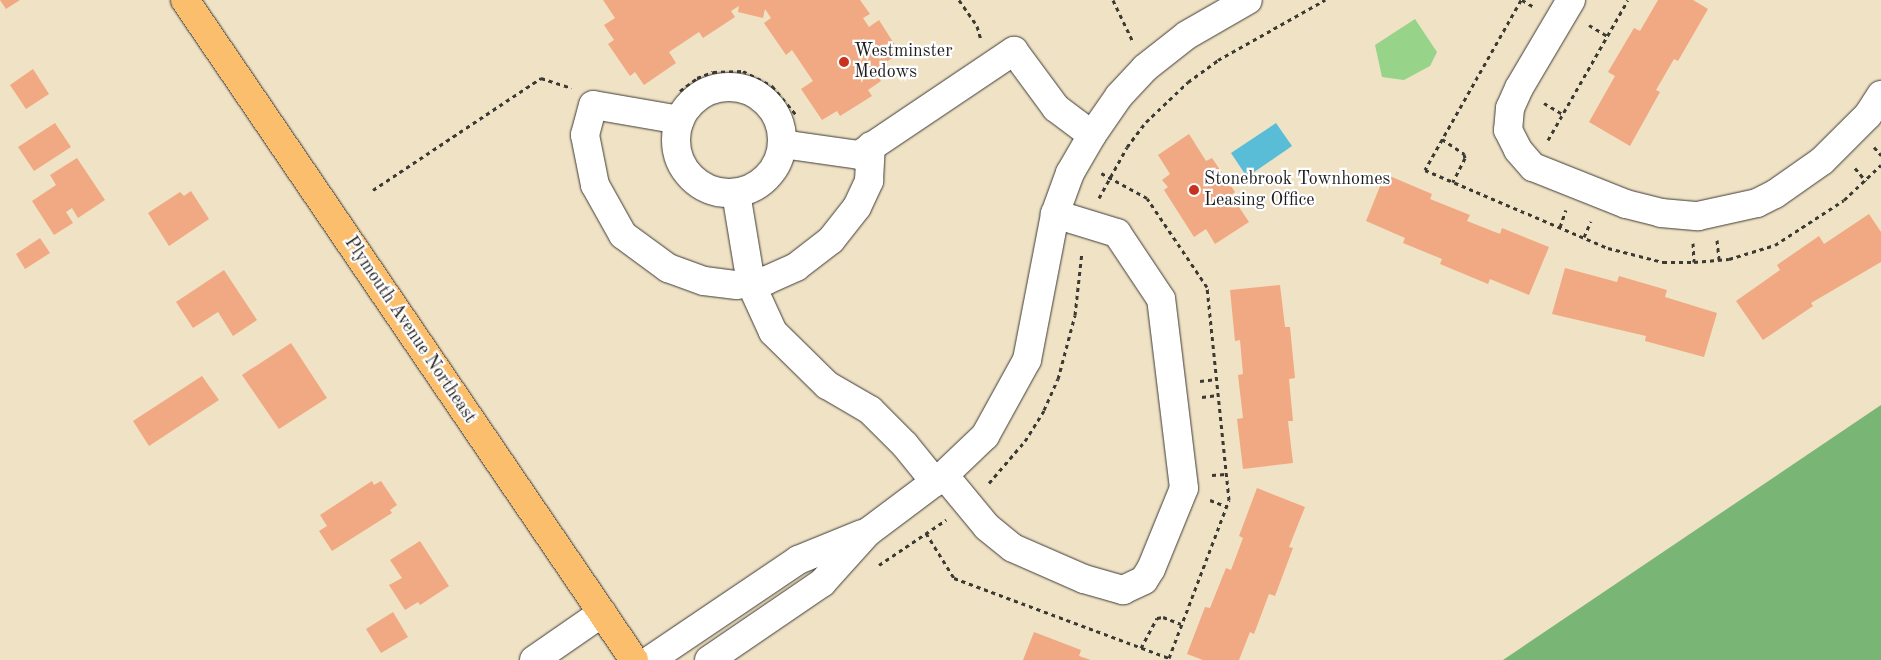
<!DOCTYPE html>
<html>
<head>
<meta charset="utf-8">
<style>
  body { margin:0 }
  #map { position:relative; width:1881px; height:660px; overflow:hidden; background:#f0e2c5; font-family:"Old Standard TT",serif }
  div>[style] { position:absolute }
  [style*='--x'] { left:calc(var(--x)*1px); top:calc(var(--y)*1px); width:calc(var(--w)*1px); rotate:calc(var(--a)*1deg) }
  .green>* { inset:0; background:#97d489 }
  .forest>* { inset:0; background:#79b675 }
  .water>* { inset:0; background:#59bdd7 }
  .building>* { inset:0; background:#f0a982 }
  .path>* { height:3px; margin-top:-1.5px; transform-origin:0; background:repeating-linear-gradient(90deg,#3c3a35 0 4px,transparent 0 8px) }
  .roads { filter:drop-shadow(0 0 1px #3c3a35) drop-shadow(0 0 1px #3c3a35) }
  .minor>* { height:28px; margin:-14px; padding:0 14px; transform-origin:14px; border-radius:14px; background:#fff }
  .minor>.ring { margin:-14px; padding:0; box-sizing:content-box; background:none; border:28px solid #fff; border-radius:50% }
  .major>* { height:28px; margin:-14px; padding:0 14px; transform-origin:14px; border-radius:14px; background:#fabe6d }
  .dots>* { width:14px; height:14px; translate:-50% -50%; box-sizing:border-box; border:2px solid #fff; border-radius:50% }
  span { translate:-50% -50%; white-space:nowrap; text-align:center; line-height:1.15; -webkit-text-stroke:4.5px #fff; paint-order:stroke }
  .poi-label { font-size:18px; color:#1c1c1c }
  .left { translate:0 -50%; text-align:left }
  .street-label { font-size:18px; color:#1c1c1c }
</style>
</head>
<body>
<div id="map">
  <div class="green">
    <i style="clip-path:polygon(1415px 19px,1437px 52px,1430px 66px,1404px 80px,1382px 77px,1375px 45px)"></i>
  </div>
  <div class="forest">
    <i style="clip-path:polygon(1881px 405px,1881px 660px,1503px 660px)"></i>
  </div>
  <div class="water">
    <i style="clip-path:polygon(1276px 123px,1292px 146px,1247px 177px,1231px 153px)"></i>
  </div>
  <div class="building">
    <i style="clip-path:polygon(0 0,20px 0,6px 9px)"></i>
    <i style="clip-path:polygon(603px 0,860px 0,870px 14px,863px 18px,869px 27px,879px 20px,900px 53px,874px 70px,881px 81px,868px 90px,872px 96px,840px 116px,837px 111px,822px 120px,801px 89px,813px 81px,792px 50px,786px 55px,764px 23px,771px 18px,765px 9px,763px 18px,738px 12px,739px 6px,731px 11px,735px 17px,703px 38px,699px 32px,669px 52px,676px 63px,644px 85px,635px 72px,630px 76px,608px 44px,614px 40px,604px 25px,615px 18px)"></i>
    <i style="clip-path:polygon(1658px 0,1693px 0,1708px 9px,1678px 61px,1674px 59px,1656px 90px,1660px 92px,1630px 146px,1589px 122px,1615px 76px,1608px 72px,1634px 28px,1640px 31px)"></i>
    <i style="clip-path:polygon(33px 69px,49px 94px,26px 109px,10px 85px)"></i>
    <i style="clip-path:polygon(55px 123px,71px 147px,34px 171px,18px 147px)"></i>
    <i style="clip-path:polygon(1189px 134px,1206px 161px,1212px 158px,1235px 192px,1231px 195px,1249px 222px,1215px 244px,1206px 229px,1194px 237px,1164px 190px,1168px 187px,1162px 180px,1170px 174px,1158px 155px)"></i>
    <i style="clip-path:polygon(77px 158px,105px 200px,78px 218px,72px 208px,66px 212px,73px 223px,54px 235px,32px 201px,56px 185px,50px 175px)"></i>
    <i style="clip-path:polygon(1385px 174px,1432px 194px,1430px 199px,1470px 215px,1467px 221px,1500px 234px,1502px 228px,1549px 247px,1529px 295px,1490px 279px,1488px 284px,1440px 264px,1442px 259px,1403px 243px,1405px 238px,1366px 221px)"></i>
    <i style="clip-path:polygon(191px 191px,209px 219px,169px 246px,148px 213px,180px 192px,184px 196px)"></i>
    <i style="clip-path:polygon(1869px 214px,1881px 232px,1881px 262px,1811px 303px,1813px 306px,1763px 340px,1736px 301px,1780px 270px,1777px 265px,1819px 236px,1824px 244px)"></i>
    <i style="clip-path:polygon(40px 238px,50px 253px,25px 269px,16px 254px)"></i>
    <i style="clip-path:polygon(1565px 268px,1617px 282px,1619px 276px,1667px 290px,1665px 297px,1717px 313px,1704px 357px,1645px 341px,1646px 336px,1552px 314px)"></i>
    <i style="clip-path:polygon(224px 270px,257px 320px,233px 336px,218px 312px,193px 328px,176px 302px)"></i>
    <i style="clip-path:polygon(1280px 285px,1285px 327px,1290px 327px,1295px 378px,1289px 379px,1293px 421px,1288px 421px,1293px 463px,1243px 469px,1237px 419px,1243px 418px,1238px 375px,1243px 374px,1240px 340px,1235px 341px,1230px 290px)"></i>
    <i style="clip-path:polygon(291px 343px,327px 398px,279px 429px,242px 375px)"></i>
    <i style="clip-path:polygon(202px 376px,219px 400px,149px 446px,133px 421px)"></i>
    <i style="clip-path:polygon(372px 481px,374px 485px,381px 481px,397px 505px,390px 510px,392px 513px,332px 551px,319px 531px,327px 526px,320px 515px)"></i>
    <i style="clip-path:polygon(1257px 488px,1305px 507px,1289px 547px,1293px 548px,1275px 596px,1269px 594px,1254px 634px,1250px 632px,1239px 660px,1203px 660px,1187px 654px,1205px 607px,1210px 608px,1226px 568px,1231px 570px,1243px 538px,1239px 536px)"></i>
    <i style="clip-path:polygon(420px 541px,449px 586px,420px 605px,418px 602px,405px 610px,389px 585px,402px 578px,390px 560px)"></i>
    <i style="clip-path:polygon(393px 612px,408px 637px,381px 653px,366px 629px)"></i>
    <i style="clip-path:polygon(1034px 632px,1081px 650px,1079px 656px,1091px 660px,1023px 660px)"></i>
  </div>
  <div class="path">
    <i style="--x:959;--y:0;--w:32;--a:55"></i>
    <i style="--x:977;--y:26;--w:15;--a:74"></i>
    <i style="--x:1113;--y:0;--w:47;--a:64.5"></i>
    <i style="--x:1521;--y:0;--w:195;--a:119.5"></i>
    <i style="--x:1425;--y:170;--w:199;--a:23.1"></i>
    <i style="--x:1608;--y:248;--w:57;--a:14.3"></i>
    <i style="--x:1663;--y:262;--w:31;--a:0"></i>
    <i style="--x:1694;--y:262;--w:35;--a:-5"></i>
    <i style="--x:1729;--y:259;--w:48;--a:-16.9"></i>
    <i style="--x:1775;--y:245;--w:82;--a:-33.1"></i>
    <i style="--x:1844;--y:200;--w:51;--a:-43.4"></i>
    <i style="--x:1522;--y:0;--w:14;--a:30"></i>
    <i style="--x:1589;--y:25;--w:21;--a:31"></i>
    <i style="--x:680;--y:91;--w:21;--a:-37"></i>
    <i style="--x:697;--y:78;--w:17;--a:-21"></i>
    <i style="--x:713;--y:72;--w:30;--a:-2"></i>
    <i style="--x:743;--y:71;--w:33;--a:27"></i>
    <i style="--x:772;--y:86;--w:39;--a:50"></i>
    <i style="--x:1544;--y:103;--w:21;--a:31"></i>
    <i style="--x:1442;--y:139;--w:27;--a:34"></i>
    <i style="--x:1464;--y:154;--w:4;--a:76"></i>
    <i style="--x:1465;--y:158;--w:27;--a:117"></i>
    <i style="--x:1548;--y:140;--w:161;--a:-60.3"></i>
    <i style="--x:1874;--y:147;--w:11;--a:49"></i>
    <i style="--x:1855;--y:168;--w:17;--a:50"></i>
    <i style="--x:373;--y:190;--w:202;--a:-33.7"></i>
    <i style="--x:541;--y:78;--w:32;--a:18"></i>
    <i style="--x:1099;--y:198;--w:58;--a:-61.2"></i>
    <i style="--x:1127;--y:147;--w:31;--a:-53"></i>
    <i style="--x:1146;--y:122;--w:58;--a:-43.6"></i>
    <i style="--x:1188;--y:82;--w:37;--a:-36"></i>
    <i style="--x:1218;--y:60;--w:123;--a:-29.3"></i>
    <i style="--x:1560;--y:227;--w:18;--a:-71"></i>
    <i style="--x:1584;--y:237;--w:17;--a:-66"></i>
    <i style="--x:1717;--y:240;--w:20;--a:84"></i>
    <i style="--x:1693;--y:243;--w:19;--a:87"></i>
    <i style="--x:1200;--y:381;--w:17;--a:-7"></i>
    <i style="--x:1202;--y:397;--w:16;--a:-7"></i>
    <i style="--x:1212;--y:475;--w:14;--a:-4"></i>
    <i style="--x:989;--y:483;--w:55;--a:-49.4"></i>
    <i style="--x:1025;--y:441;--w:36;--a:-58"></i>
    <i style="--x:1044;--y:410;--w:34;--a:-66"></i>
    <i style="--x:1058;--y:379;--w:66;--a:-75.1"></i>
    <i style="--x:1075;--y:315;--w:63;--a:-83.7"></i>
    <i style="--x:1210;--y:500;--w:17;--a:21"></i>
    <i style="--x:926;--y:533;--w:53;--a:58.1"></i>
    <i style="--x:954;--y:578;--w:229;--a:20.4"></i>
    <i style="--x:1169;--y:658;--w:169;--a:-69.2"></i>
    <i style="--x:1229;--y:500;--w:214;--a:-95.9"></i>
    <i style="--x:1207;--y:287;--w:107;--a:-124"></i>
    <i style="--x:1147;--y:198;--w:52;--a:-151.5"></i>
    <i style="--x:879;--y:565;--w:81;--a:-33.9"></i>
    <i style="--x:1141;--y:648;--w:34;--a:-62"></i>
    <i style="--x:1157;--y:618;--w:6;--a:-9"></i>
    <i style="--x:1163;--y:617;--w:19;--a:21"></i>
  </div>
  <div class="roads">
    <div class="minor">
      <i style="--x:1571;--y:0;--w:102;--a:120.6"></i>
      <i style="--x:1519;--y:88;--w:22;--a:114"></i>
      <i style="--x:1510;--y:108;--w:22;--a:95"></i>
      <i style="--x:1508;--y:130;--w:22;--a:63"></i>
      <i style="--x:1518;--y:150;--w:23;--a:49"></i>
      <i style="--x:1533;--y:167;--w:100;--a:21.7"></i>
      <i style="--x:1626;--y:204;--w:36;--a:14"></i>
      <i style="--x:1661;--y:213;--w:37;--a:5"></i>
      <i style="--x:1698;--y:216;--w:60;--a:-12.4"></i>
      <i style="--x:1757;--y:203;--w:20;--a:-27"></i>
      <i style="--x:1775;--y:194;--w:57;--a:-35.1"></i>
      <i style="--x:1822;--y:161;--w:65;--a:-45"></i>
      <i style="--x:1868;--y:115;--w:24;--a:-57"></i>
      <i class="ring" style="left:676px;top:87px;width:78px;height:78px"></i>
      <i style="--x:680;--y:120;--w:88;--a:-170.2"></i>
      <i style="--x:593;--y:105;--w:31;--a:105"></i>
      <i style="--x:585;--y:135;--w:51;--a:78.7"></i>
      <i style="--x:595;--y:185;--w:57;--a:60.8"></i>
      <i style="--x:623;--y:235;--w:56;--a:36.3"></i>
      <i style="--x:668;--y:268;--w:38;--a:20"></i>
      <i style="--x:704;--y:281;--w:33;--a:7"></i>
      <i style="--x:737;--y:285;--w:30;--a:-9"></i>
      <i style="--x:767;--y:280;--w:32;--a:-24"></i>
      <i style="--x:796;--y:267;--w:44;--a:-37.6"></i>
      <i style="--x:831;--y:240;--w:42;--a:-51.8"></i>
      <i style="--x:857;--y:207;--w:29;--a:-65"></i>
      <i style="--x:869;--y:181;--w:35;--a:-87"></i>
      <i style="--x:782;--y:144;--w:78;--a:8.1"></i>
      <i style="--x:859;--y:155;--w:187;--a:-33.9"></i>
      <i style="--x:1014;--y:51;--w:71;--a:53.6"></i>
      <i style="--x:1056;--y:108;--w:45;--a:36.9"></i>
      <i style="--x:736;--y:193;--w:92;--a:80.6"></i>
      <i style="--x:751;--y:284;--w:53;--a:65.4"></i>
      <i style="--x:773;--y:332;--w:76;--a:44.5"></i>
      <i style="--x:827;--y:385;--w:50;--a:30.2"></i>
      <i style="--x:870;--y:410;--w:49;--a:45"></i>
      <i style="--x:905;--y:445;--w:48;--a:51"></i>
      <i style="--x:944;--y:475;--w:67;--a:50.4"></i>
      <i style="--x:987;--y:527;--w:33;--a:39"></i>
      <i style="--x:1013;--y:548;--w:77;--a:23.6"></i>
      <i style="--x:1084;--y:579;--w:41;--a:15.8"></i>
      <i style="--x:1123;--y:590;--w:23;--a:-25"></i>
      <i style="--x:1144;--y:580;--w:13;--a:-58"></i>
      <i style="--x:1151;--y:569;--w:87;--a:-67.8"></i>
      <i style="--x:1184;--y:488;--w:190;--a:-96.9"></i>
      <i style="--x:1161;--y:299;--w:79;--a:-123.7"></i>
      <i style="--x:1117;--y:233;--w:65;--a:-163"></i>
      <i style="--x:534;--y:660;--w:83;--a:-34.7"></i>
      <i style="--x:650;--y:660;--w:179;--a:-34"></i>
      <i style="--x:798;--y:560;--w:69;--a:-22.1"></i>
      <i style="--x:709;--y:660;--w:137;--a:-34.3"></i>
      <i style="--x:822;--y:583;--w:69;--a:-48"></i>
      <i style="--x:868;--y:532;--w:95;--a:-36.9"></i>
      <i style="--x:944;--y:475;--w:57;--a:-43.6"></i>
      <i style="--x:985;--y:436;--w:87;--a:-61.1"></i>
      <i style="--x:1027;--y:360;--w:149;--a:-79.1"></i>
      <i style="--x:1055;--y:214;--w:44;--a:-69.9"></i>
      <i style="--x:1070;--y:173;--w:44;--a:-59.9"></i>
      <i style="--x:1092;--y:135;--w:47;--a:-55.3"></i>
      <i style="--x:1119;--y:96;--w:38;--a:-47"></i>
      <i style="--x:1145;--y:68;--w:53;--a:-38.2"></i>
      <i style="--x:1187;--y:35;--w:70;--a:-29.8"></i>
    </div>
    <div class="major">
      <i style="--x:185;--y:0;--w:798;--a:55.77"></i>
    </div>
  </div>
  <div class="dots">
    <i style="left:844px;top:62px;background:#c8321e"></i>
    <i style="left:1194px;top:190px;background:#c8321e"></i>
  </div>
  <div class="poi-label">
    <span class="left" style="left:854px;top:62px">Westminster<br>Medows</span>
    <span class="left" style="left:1204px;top:190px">Stonebrook Townhomes<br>Leasing Office</span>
  </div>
  <div class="street-label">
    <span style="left:410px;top:330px;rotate:56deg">Plymouth Avenue Northeast</span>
  </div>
</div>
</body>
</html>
